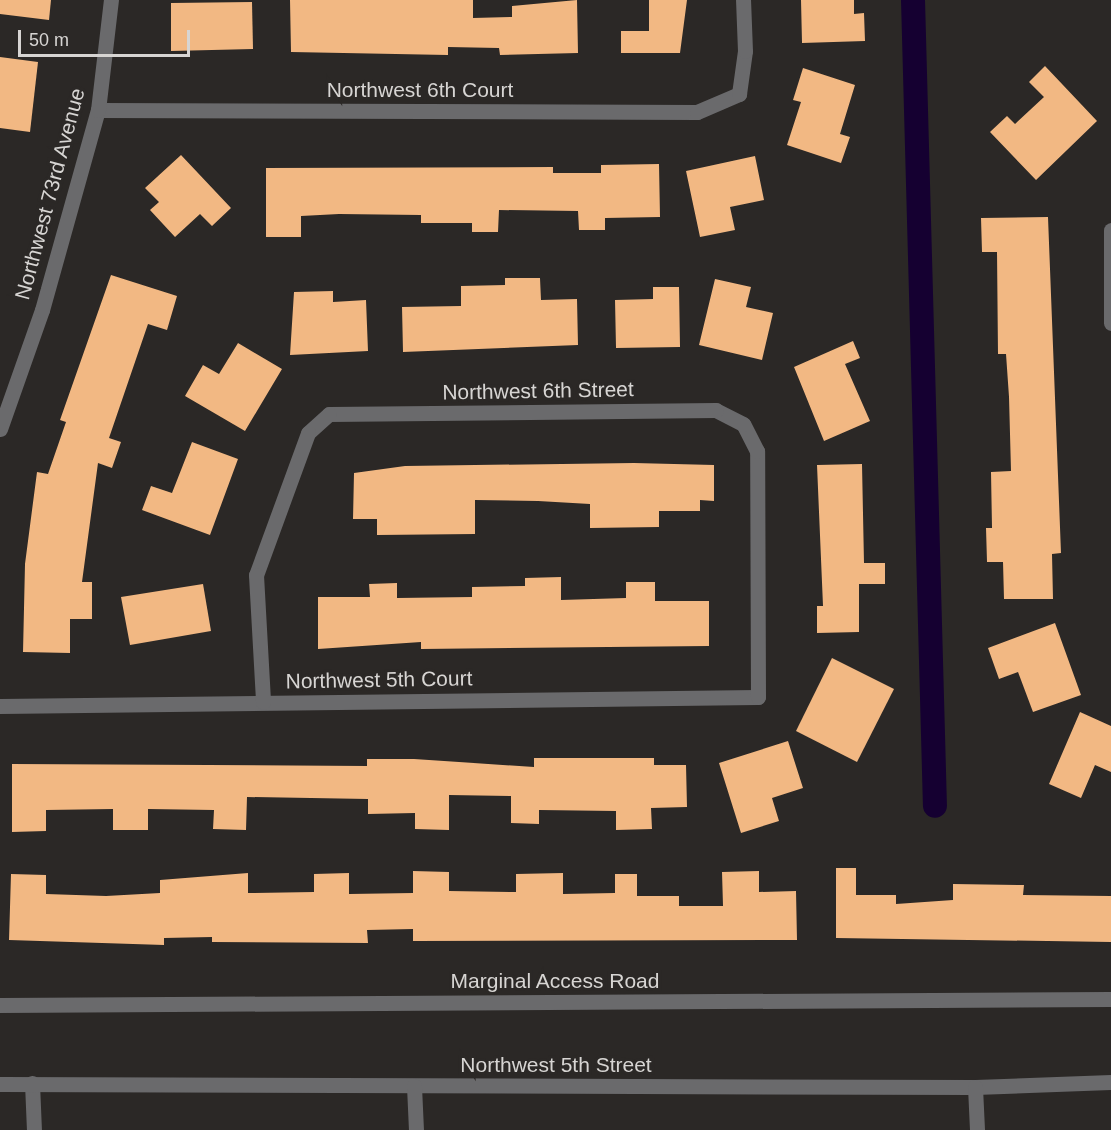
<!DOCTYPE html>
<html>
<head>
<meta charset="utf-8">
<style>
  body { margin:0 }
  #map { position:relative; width:1111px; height:1130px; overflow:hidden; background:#2b2826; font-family:Arial,sans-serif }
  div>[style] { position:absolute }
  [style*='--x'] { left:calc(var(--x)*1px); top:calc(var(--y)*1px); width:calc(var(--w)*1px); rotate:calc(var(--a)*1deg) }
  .canal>* { height:24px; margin:-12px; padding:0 12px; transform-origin:12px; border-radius:12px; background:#150031 }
  .building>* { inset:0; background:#f2b883 }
  .minor>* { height:15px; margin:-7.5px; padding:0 7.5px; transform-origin:7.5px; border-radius:7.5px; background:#6a6a6c }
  span { translate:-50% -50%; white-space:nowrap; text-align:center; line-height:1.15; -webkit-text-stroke:6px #2b2826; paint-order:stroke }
  .street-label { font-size:21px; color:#d7d5d3 }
  .scale { position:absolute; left:18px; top:30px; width:172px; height:27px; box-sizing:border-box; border:3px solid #d7d5d3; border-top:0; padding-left:8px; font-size:18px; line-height:21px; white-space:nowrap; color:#d7d5d3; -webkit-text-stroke:4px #2b2826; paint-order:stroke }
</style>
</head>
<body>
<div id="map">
  <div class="canal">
    <i style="--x:913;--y:0;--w:806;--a:88.44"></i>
  </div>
  <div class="building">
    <i style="clip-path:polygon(0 0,51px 0,49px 20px,0 14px)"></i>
    <i style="clip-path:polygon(290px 0,473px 0,473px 18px,512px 17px,512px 6px,577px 0,578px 53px,500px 55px,499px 48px,448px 47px,448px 55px,291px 52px)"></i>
    <i style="clip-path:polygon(649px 0,687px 0,680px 53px,621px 53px,621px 31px,649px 31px)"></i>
    <i style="clip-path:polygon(801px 0,854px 0,854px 14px,864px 13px,865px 41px,802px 43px)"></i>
    <i style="clip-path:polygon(252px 2px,253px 49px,171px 51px,171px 3px)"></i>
    <i style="clip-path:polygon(0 57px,38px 62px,30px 132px,0 128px)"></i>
    <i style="clip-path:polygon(1045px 66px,1097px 121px,1036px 180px,990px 132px,1007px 116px,1015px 124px,1044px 97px,1029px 82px)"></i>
    <i style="clip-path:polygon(803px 68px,855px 85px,840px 134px,850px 137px,841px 163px,787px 145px,801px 102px,793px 100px)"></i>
    <i style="clip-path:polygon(181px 155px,231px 208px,212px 226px,200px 214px,175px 237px,150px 210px,159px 202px,145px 188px)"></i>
    <i style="clip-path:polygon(755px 156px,764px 200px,730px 207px,735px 230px,700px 237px,686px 171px)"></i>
    <i style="clip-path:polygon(659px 164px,660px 217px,605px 218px,605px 230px,579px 230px,578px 211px,499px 210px,498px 232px,472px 232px,472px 223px,421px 223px,421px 215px,339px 214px,301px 216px,301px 237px,266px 237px,266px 168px,553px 167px,553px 173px,601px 173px,601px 165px)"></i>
    <i style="clip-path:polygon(1048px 217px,1061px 553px,1052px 554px,1053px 599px,1004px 599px,1003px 562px,987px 562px,986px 528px,992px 528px,991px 472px,1011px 471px,1009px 397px,1006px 354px,998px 354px,997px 252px,982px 252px,981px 218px)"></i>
    <i style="clip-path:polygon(111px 275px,177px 296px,167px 330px,148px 324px,109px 438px,121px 442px,112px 468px,98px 463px,82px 582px,92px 582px,92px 619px,70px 619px,70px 653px,23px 652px,25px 564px,37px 472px,48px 474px,66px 422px,60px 420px)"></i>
    <i style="clip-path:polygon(505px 278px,540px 278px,541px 300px,577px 299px,578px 345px,403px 352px,402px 307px,461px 306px,461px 286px,505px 285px)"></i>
    <i style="clip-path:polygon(715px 279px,751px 287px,746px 307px,773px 313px,762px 360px,699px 345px)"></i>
    <i style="clip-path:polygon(653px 287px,679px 287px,680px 347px,616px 348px,615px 300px,653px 299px)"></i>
    <i style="clip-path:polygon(333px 291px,333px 302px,366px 300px,368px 351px,290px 355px,294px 292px)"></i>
    <i style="clip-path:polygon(853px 341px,860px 358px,845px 364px,870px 421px,824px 441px,794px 367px)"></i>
    <i style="clip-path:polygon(238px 343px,282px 369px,245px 431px,185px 396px,203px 365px,219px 374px)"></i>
    <i style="clip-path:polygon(192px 442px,238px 459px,210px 535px,142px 510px,151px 486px,172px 493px)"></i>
    <i style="clip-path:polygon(634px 463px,714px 465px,714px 501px,700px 500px,700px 511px,659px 511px,659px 527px,590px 528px,590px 504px,538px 501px,475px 500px,475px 534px,377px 535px,377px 519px,353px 519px,354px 473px,405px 466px)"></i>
    <i style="clip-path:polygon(862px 464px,864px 563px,885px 563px,885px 584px,859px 584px,859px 632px,817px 633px,817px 606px,823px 606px,817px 465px)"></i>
    <i style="clip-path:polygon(561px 577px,561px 600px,626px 598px,626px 582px,655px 582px,655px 601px,709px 601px,709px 646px,421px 649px,421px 642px,318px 649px,318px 597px,370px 597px,369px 584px,397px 583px,397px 598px,472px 597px,472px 587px,525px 586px,525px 578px)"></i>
    <i style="clip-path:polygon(203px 584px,211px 631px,130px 645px,121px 597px)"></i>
    <i style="clip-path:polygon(1055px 623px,1081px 695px,1033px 712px,1018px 672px,999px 679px,988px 648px)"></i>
    <i style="clip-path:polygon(832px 658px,894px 689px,857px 762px,796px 731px)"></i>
    <i style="clip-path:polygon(1080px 712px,1111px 726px,1111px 772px,1095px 765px,1081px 798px,1049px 784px)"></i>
    <i style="clip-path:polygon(788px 741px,803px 788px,772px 798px,779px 821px,741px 833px,719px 763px)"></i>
    <i style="clip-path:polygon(534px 758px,654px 758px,654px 765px,686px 765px,687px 807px,651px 808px,652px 829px,616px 830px,616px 811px,539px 810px,539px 824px,511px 823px,511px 796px,449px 795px,449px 830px,415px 829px,415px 813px,368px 814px,368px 799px,247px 797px,246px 830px,213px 829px,214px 810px,148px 809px,148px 830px,113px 830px,113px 809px,46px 810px,46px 831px,12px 832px,12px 764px,367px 766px,367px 759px,414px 759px,534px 767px)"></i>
    <i style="clip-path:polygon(836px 868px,856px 868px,856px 895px,896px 895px,896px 904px,953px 900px,953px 884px,1024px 885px,1023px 895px,1111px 896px,1111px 942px,836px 938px)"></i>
    <i style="clip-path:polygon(413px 871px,449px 872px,449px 891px,516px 892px,516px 874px,563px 873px,563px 894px,615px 893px,615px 874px,637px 874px,637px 896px,679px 896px,679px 906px,723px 906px,722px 872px,759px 871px,759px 892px,796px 891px,797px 940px,413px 941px,413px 929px,367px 930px,368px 943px,212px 942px,212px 937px,164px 938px,164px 945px,9px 940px,11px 874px,46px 875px,46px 894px,106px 896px,160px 893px,160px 880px,248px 873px,248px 893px,314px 892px,314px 874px,349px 873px,349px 894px,413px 893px)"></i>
  </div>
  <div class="minor">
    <i style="--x:98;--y:110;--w:599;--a:0.19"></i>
    <i style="--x:697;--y:112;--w:46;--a:-23.2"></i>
    <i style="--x:739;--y:94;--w:43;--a:-82.1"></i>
    <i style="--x:745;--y:51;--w:51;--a:-92.2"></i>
    <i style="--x:1111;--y:230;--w:93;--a:90"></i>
    <i style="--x:0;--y:429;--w:126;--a:-70.6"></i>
    <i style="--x:42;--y:310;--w:208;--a:-74.4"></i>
    <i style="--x:98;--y:110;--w:111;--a:-83.3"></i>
    <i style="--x:0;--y:706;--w:758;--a:-0.68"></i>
    <i style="--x:758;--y:697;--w:246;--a:-90.2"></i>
    <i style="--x:757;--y:451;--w:30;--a:-117"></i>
    <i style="--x:743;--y:424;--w:30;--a:-153"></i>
    <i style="--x:716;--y:410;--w:387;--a:179.4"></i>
    <i style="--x:329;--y:414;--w:28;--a:138"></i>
    <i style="--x:308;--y:433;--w:151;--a:110.1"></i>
    <i style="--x:256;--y:575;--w:127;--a:86.8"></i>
    <i style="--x:0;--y:1005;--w:1111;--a:-0.31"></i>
    <i style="--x:32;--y:1083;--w:47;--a:87.6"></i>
    <i style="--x:0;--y:1084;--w:975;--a:0.18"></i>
    <i style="--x:975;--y:1087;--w:136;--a:-2.1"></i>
    <i style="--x:414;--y:1086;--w:44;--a:87.4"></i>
    <i style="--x:975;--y:1087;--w:43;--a:87.3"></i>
  </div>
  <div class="street-label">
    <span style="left:420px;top:90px">Northwest 6th Court</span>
    <span style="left:50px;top:194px;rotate:-75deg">Northwest 73rd Avenue</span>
    <span style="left:538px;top:391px;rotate:-1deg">Northwest 6th Street</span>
    <span style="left:379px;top:680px;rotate:-1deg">Northwest 5th Court</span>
    <span style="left:555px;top:981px">Marginal Access Road</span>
    <span style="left:556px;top:1065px">Northwest 5th Street</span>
  </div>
  <div class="scale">50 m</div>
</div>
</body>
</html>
